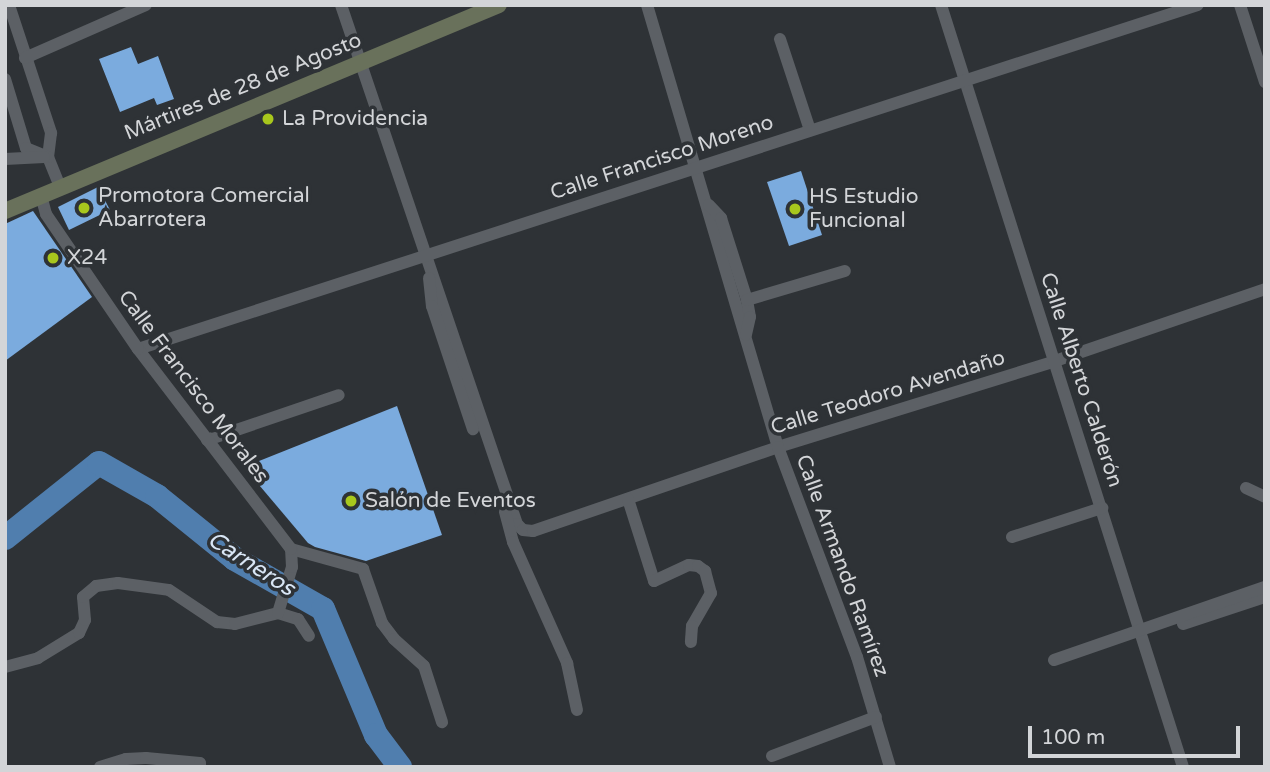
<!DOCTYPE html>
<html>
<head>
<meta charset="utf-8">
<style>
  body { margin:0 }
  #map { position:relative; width:1270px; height:772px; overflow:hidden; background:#2e3236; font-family:"Varela Round",sans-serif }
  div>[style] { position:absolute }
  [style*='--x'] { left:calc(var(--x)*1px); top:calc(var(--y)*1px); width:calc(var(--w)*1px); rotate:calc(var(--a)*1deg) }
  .river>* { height:24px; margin:-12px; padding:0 12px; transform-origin:12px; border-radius:12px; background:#507eae }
  .building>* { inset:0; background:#7babde }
  .street>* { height:12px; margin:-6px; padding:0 6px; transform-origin:6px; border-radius:6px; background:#5c6065 }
  .secondary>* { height:16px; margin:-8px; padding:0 8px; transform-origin:8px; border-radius:8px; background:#69715b }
  .dots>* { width:19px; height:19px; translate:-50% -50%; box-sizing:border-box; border:4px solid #2e3236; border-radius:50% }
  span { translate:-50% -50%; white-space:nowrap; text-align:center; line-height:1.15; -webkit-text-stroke:7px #2e3236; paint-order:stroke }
  .street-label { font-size:21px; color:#d3d5d8 }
  .poi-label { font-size:21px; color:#d3d5d8 }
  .left { translate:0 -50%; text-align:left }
  .water-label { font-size:23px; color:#d9e6f5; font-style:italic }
  .frame { position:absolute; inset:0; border:7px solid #d3d5d8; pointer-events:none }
  .scale { position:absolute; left:1028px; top:726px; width:212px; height:32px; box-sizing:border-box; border:4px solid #d3d5d8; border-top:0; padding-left:9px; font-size:21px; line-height:24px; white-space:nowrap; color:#d3d5d8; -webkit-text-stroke:5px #2e3236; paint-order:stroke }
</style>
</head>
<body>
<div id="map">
  <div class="river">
    <i style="--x:5;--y:538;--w:120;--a:-38.6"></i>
    <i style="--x:99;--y:463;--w:67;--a:29.6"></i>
    <i style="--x:157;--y:496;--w:100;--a:38.9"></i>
    <i style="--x:235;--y:559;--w:101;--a:29.6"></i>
    <i style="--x:323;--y:609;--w:137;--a:67.2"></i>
    <i style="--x:376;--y:735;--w:40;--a:53"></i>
  </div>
  <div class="building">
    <i style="clip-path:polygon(131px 47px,138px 64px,158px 56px,174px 99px,157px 105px,154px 98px,120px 112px,99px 59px)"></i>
    <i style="clip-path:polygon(801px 171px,822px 235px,789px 246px,767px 182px)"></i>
    <i style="clip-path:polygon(98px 187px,110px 210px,69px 230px,58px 207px)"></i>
    <i style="clip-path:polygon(33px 211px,92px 297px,5px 361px,5px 224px)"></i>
    <i style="clip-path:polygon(397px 406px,442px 535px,366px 561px,315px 547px,308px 543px,244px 467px)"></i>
  </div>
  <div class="street">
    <i style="--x:9;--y:5;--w:135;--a:71.8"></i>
    <i style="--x:51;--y:133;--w:24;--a:97"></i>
    <i style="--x:48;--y:157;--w:31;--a:68"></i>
    <i style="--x:341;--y:5;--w:548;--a:71.27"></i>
    <i style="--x:517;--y:524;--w:8;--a:45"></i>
    <i style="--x:523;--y:530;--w:10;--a:6"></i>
    <i style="--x:533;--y:531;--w:259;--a:-18.9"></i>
    <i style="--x:778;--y:447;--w:290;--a:-17.2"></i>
    <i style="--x:1055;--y:361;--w:222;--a:-18.9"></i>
    <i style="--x:647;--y:5;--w:461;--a:73.5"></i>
    <i style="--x:778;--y:447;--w:224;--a:69.4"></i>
    <i style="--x:857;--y:657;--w:115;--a:73.3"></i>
    <i style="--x:941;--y:5;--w:800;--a:72.38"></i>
    <i style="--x:1240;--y:5;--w:81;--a:72"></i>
    <i style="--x:780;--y:39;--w:96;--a:71.8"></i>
    <i style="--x:25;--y:58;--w:132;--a:-23.7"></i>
    <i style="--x:5;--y:79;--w:72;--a:73.1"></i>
    <i style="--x:26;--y:148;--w:24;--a:22"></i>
    <i style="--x:5;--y:159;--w:39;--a:-3"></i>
    <i style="--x:709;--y:205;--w:18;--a:47"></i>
    <i style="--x:721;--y:218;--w:86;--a:72.4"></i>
    <i style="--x:747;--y:300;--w:17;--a:80"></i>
    <i style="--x:750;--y:317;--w:18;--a:103"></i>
    <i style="--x:429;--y:278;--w:28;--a:84"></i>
    <i style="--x:432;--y:306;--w:130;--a:71.6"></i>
    <i style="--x:747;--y:300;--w:102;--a:-16.5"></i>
    <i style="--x:138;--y:349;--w:1114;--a:-17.98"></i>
    <i style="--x:207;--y:440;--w:139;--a:-18.8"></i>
    <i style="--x:1246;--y:488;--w:21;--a:25"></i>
    <i style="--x:628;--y:499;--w:86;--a:72.4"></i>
    <i style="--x:654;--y:581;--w:38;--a:-25"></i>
    <i style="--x:689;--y:565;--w:9;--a:6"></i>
    <i style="--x:698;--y:566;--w:9;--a:36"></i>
    <i style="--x:705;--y:571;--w:23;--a:75"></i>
    <i style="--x:711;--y:593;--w:38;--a:120"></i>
    <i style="--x:692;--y:626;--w:16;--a:94"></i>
    <i style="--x:505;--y:512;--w:31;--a:75"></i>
    <i style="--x:513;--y:542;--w:133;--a:65.9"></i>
    <i style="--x:567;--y:663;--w:48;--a:78"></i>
    <i style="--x:1012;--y:537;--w:95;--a:-17.9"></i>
    <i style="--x:291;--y:549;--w:75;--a:15.5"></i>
    <i style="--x:363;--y:569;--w:57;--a:70.6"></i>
    <i style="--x:382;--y:623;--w:20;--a:53"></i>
    <i style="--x:394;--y:639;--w:40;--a:42"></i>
    <i style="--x:424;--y:666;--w:59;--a:72.2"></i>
    <i style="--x:278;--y:613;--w:21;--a:17"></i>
    <i style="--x:298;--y:619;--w:20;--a:57"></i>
    <i style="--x:1183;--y:624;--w:86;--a:-18.2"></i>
    <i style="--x:1054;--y:660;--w:223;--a:-19.1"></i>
    <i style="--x:5;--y:667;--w:34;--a:-15"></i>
    <i style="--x:38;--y:658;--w:48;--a:-31.4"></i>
    <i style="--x:79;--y:633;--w:14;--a:-65"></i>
    <i style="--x:85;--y:620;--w:23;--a:-95"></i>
    <i style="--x:83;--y:597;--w:17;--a:-40"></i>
    <i style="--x:96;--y:586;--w:22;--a:-8"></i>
    <i style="--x:118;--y:583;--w:51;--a:7.8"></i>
    <i style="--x:169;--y:590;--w:58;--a:33.7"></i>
    <i style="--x:217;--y:622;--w:18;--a:6"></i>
    <i style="--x:235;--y:624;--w:44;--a:-14.3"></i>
    <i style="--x:278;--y:613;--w:48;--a:-73.1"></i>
    <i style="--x:292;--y:567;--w:18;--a:-93"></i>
    <i style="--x:291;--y:549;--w:252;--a:-127.4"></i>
    <i style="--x:138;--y:349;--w:163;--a:-124.3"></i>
    <i style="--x:46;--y:214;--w:20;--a:-105"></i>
    <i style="--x:772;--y:756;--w:111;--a:-20.6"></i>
    <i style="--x:100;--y:767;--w:27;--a:-17"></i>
    <i style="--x:126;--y:759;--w:20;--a:-3"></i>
    <i style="--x:146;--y:758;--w:54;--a:5.3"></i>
    <i style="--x:200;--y:763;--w:4;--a:90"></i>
  </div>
  <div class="secondary">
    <i style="--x:5;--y:211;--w:535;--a:-22.64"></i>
  </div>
  <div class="dots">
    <i style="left:268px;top:119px;background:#a8c71d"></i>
    <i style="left:84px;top:208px;background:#a8c71d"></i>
    <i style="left:795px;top:209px;background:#a8c71d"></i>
    <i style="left:53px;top:258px;background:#a8c71d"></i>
    <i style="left:351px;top:501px;background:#a8c71d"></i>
  </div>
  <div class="street-label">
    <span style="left:243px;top:87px;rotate:-22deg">Mártires de 28 de Agosto</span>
    <span style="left:662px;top:158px;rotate:-18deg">Calle Francisco Moreno</span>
    <span style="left:1081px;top:380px;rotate:72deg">Calle Alberto Calderón</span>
    <span style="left:193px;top:387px;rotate:53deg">Calle Francisco Morales</span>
    <span style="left:888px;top:393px;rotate:-17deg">Calle Teodoro Avendaño</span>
    <span style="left:842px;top:566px;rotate:70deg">Calle Armando Ramírez</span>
  </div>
  <div class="poi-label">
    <span class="left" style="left:282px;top:119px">La Providencia</span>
    <span class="left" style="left:98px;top:208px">Promotora Comercial<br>Abarrotera</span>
    <span class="left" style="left:809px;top:209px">HS Estudio<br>Funcional</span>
    <span class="left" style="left:67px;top:258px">X24</span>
    <span class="left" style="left:365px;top:501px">Salón de Eventos</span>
  </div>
  <div class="water-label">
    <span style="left:251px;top:564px;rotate:33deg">Carneros</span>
  </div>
  <div class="frame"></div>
  <div class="scale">100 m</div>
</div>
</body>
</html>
